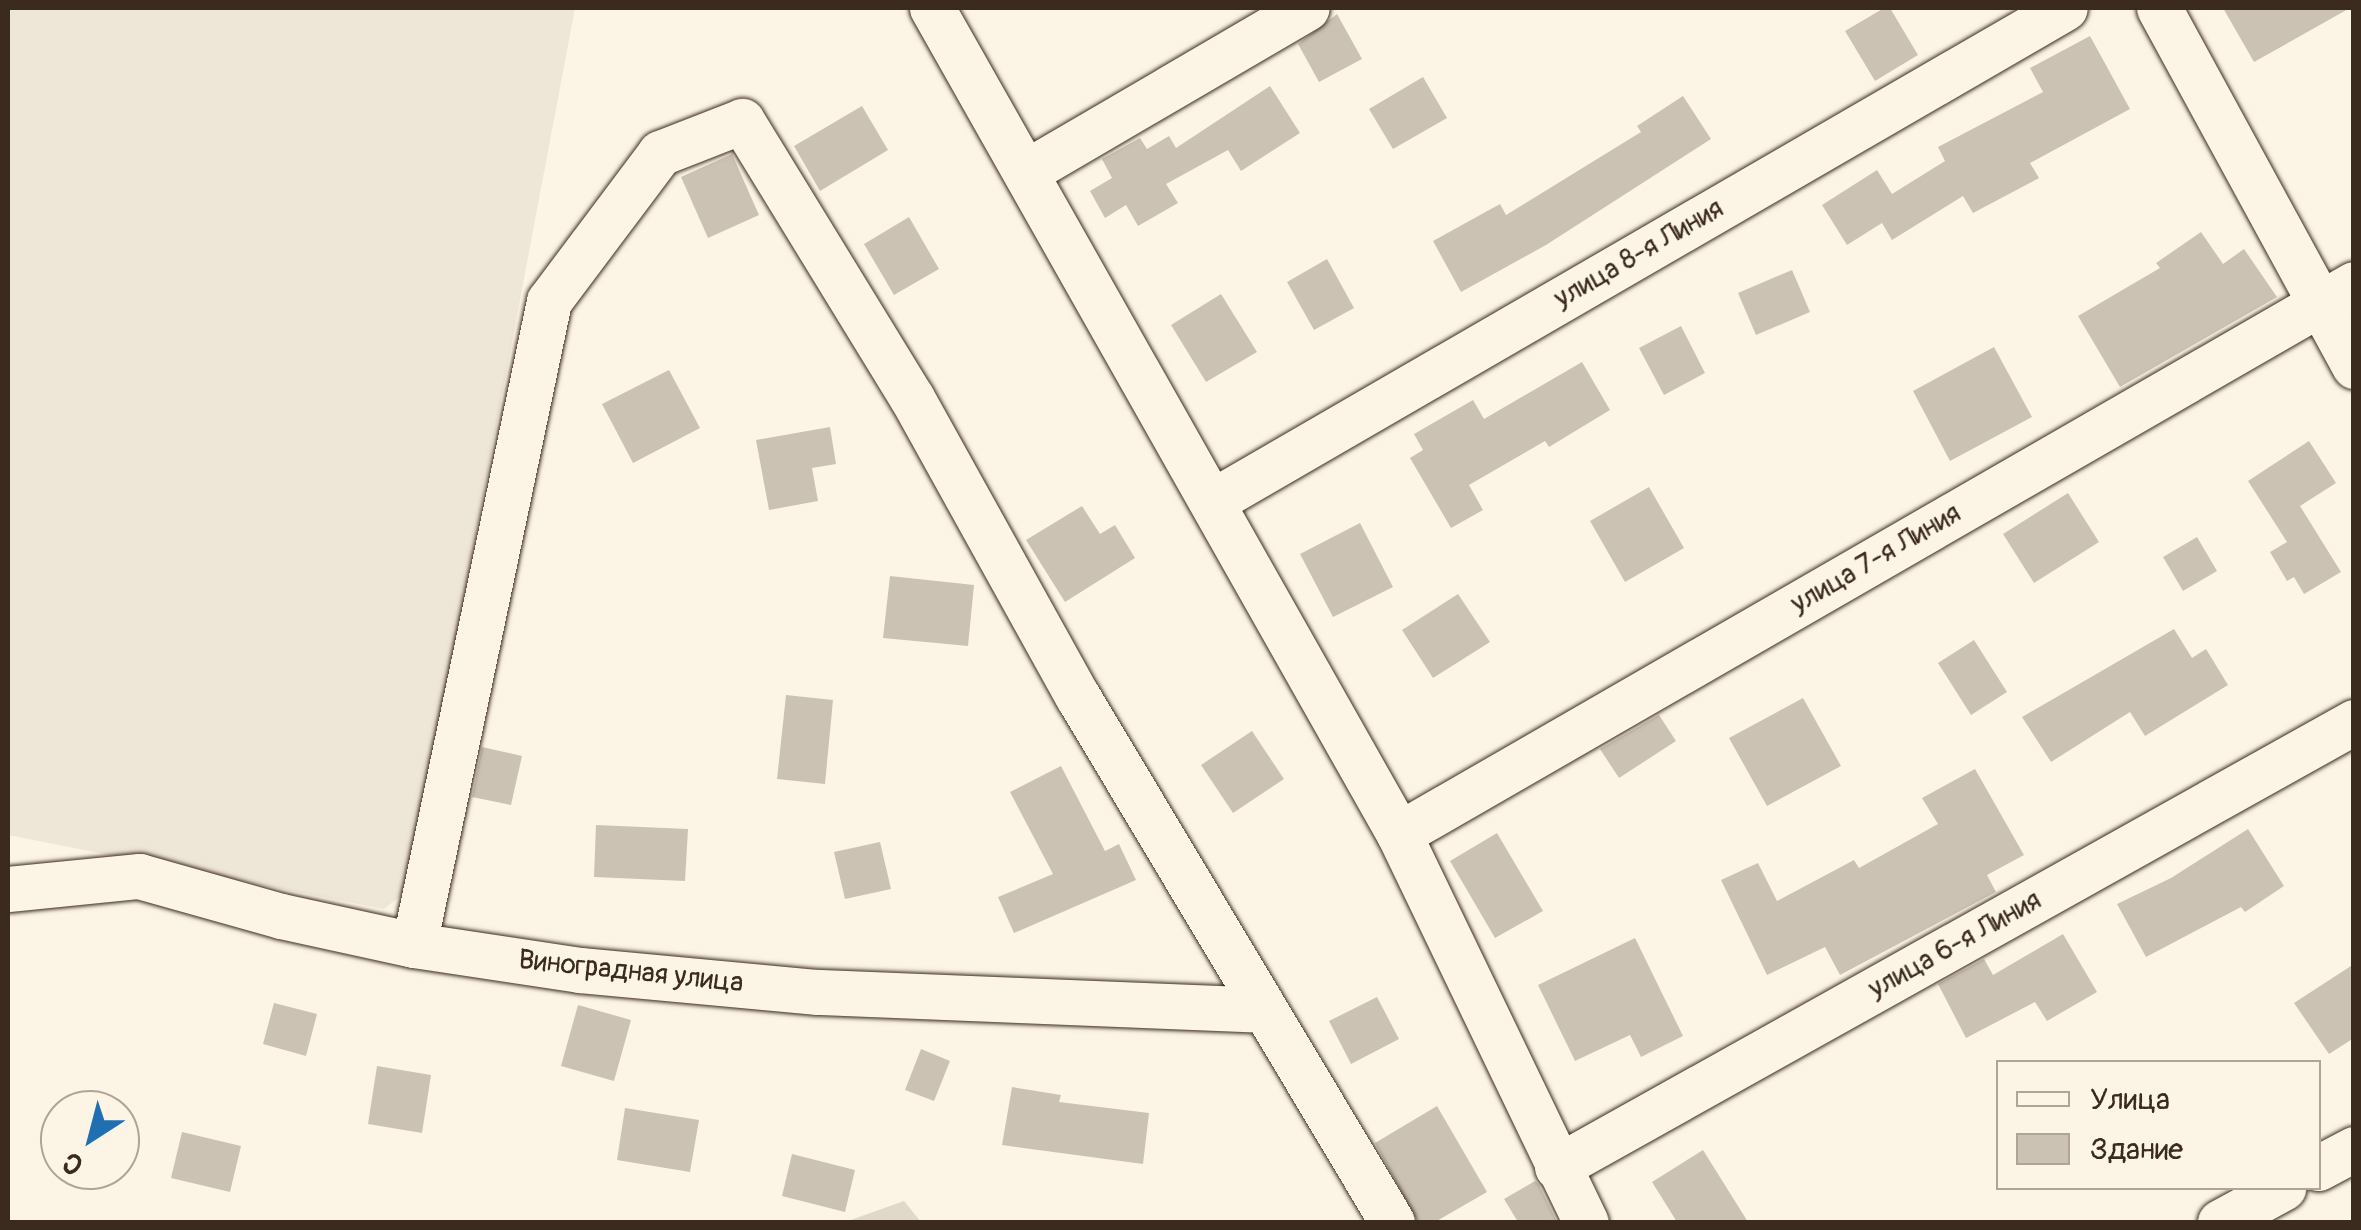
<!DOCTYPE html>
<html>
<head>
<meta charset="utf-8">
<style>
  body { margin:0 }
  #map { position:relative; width:2361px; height:1230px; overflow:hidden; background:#fcf5e5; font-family:Pangolin,sans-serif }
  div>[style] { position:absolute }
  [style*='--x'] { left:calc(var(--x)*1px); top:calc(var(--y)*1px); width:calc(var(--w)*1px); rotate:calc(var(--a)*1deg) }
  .built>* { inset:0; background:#eee6d6 }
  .green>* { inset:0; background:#e0d8c8 }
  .building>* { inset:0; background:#ccc2b3 }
  .roads { filter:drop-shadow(0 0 2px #3b2a1e) drop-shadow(0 0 2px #3b2a1e) }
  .street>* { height:45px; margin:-22.5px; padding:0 22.5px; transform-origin:22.5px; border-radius:22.5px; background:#fcf5e5 }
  span { translate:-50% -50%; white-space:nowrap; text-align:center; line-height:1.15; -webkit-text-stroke:9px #fcf5e5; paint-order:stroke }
  .street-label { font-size:28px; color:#3b2a1e }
  .frame { position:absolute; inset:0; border:10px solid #3b2a1e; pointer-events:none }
  .legend { position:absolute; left:1996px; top:1060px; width:325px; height:130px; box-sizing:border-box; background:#fcf5e5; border:2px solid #afa495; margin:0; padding:12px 18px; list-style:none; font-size:30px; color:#3b2a1e }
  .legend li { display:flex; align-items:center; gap:20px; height:50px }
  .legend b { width:50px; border:2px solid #afa495 }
  .north { position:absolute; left:40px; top:1090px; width:100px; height:100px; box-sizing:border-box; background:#fcf5e5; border:2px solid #afa495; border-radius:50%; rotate:216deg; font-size:28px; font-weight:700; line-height:40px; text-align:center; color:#3b2a1e }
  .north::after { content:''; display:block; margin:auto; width:35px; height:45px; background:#1f6fb2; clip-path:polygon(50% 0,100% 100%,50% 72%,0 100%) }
</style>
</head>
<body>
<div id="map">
  <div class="built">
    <i style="clip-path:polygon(8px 8px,575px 8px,409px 889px,384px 909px,8px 835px)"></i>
  </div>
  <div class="green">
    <i style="clip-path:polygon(904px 1201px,921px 1222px,845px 1222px)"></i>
  </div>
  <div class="building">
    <i style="clip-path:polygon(1884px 8px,1890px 8px,1918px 55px,1875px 81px,1845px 31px)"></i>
    <i style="clip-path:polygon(2223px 8px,2350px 8px,2254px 62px)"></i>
    <i style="clip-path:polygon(1337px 14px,1362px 59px,1319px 82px,1298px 44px)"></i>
    <i style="clip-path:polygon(2090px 36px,2130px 109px,2030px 163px,2039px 178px,1973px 213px,1963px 196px,1892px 240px,1882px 223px,1847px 245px,1822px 205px,1877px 170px,1892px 194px,1945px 161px,1938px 147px,2043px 92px,2030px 68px)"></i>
    <i style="clip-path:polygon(1423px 77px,1447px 118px,1393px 149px,1369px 109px)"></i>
    <i style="clip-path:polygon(1270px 86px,1300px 133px,1241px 171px,1228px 150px,1166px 184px,1178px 203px,1138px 226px,1126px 205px,1105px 218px,1090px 191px,1112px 178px,1102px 159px,1140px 138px,1147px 149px,1169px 136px,1176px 148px)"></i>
    <i style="clip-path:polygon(1683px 96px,1711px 139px,1546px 245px,1461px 292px,1433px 241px,1500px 204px,1506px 215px,1641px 132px,1637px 126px)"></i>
    <i style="clip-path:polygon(862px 106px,888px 150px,820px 191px,794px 146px)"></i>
    <i style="clip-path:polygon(732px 154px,759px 215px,708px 238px,681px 177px)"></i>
    <i style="clip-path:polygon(909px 217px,939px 269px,894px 295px,864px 244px)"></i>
    <i style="clip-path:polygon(2201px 232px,2223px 264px,2244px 249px,2277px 297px,2120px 387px,2078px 316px,2160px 268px,2156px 263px)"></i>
    <i style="clip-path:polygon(1327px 259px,1354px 308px,1314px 330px,1287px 282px)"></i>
    <i style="clip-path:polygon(1792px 270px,1810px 312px,1756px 335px,1738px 293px)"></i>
    <i style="clip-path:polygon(1221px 294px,1257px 352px,1206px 382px,1171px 325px)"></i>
    <i style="clip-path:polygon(1681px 326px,1705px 373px,1664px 395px,1639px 348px)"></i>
    <i style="clip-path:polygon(1994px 347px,2032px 417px,1950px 461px,1913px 391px)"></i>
    <i style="clip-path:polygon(1582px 362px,1610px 410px,1549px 447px,1545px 441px,1469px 485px,1483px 510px,1451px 528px,1410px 458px,1423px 450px,1414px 434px,1473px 400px,1484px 419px)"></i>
    <i style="clip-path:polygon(669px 370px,700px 428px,633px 463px,602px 404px)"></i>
    <i style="clip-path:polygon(830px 427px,836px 464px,812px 468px,818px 501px,769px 510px,756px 440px)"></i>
    <i style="clip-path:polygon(2309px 441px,2336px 483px,2300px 506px,2341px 572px,2304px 594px,2294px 577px,2287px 581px,2270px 552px,2287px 542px,2248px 481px)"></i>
    <i style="clip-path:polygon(1649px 487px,1684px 548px,1625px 582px,1590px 521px)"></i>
    <i style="clip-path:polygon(2068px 493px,2099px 542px,2034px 583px,2003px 534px)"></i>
    <i style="clip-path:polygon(1082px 506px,1100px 534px,1115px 525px,1135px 558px,1065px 602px,1026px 540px)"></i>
    <i style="clip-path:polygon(1360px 523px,1393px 587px,1333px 617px,1300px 554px)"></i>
    <i style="clip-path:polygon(2197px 537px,2217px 571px,2183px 591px,2163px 557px)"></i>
    <i style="clip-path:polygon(890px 576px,974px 585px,968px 646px,883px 638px)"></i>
    <i style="clip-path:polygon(1458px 594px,1490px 642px,1433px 678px,1402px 630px)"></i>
    <i style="clip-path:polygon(2174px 629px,2192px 658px,2206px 649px,2228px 685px,2145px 736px,2130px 712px,2051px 762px,2022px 717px)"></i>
    <i style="clip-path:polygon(1974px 640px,2007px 692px,1971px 715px,1938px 663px)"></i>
    <i style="clip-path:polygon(786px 695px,833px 700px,825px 784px,777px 779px)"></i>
    <i style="clip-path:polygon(1803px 698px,1841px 766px,1767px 806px,1729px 738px)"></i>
    <i style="clip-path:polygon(1659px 715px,1676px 741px,1619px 778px,1600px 749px)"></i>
    <i style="clip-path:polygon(1252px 731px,1284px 779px,1233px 813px,1201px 765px)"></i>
    <i style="clip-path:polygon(482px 747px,522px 756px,511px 805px,472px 797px)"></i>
    <i style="clip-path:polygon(1061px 766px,1105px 851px,1119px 844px,1136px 880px,1014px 933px,998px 897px,1053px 874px,1010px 792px)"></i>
    <i style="clip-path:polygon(1975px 769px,2024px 855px,1987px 875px,1996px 892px,1840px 975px,1825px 947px,1767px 975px,1721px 880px,1758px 863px,1777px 901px,1854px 860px,1859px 868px,1938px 824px,1922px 798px)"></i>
    <i style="clip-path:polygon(596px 825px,688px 829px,685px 881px,594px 877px)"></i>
    <i style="clip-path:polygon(2248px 829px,2284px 886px,2245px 912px,2241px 907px,2146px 957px,2117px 904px,2171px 878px)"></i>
    <i style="clip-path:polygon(1497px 833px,1543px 911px,1495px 938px,1450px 861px)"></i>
    <i style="clip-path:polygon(880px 842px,891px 889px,845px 899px,834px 852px)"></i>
    <i style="clip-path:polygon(2063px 934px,2097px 992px,2047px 1021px,2035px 1002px,1966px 1038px,1938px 984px,1984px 959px,1993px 975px)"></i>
    <i style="clip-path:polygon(1635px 938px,1683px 1036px,1641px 1057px,1630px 1035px,1575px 1061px,1538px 985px)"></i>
    <i style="clip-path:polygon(2354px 964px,2354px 1038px,2329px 1054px,2294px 1003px)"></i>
    <i style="clip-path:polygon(1377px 997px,1399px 1039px,1351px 1064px,1329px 1021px)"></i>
    <i style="clip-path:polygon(274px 1003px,317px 1014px,306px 1056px,263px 1044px)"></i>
    <i style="clip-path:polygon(578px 1005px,631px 1020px,614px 1081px,561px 1066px)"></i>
    <i style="clip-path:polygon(921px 1049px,950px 1061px,934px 1101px,905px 1090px)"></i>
    <i style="clip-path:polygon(377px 1066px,431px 1075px,422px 1133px,368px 1124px)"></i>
    <i style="clip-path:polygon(1012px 1087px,1061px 1095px,1059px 1102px,1149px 1113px,1143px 1164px,1002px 1145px)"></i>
    <i style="clip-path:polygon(1437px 1106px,1487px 1192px,1435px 1222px,1418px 1222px,1375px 1143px)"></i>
    <i style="clip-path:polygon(625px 1108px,699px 1120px,690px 1172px,617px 1160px)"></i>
    <i style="clip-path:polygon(182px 1132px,241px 1146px,230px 1192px,171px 1178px)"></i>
    <i style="clip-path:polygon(1703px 1150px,1748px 1222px,1677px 1222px,1652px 1182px)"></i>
    <i style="clip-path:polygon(792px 1154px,855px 1170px,845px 1212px,782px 1196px)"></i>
    <i style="clip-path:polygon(1535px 1181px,1539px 1185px,1557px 1222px,1518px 1222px,1504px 1199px)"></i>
  </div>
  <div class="roads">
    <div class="street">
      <i style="--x:932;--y:8;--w:949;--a:60.52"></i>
      <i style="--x:1399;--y:834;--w:431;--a:64.3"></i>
      <i style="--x:2159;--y:8;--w:408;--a:61.4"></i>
      <i style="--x:1026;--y:172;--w:325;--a:-30.3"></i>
      <i style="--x:1213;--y:501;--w:984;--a:-30.06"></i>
      <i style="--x:1399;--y:834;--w:1102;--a:-29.94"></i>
      <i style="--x:8;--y:889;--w:132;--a:-5.7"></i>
      <i style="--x:139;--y:876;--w:148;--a:15.7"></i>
      <i style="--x:281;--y:916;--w:136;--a:12.3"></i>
      <i style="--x:414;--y:945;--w:168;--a:8.6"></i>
      <i style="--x:580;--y:970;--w:239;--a:5.3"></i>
      <i style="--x:818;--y:992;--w:446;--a:2.3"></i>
      <i style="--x:414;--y:945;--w:658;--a:-78.16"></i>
      <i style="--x:549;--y:301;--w:185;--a:-53.1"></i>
      <i style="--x:660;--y:153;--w:88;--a:-21.3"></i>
      <i style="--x:742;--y:121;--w:325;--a:58.5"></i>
      <i style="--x:912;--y:398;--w:342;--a:61"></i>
      <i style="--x:1078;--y:697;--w:612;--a:59.12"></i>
      <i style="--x:1557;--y:1167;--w:913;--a:-29.18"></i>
      <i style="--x:2318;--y:1168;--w:41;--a:-27.8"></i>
      <i style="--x:2220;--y:1222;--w:72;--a:-28.4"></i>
    </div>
  </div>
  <div class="street-label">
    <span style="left:1639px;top:254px;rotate:-30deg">улица 8-я Линия</span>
    <span style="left:1876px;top:559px;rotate:-30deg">улица 7-я Линия</span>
    <span style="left:1955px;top:945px;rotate:-29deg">улица 6-я Линия</span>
    <span style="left:631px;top:972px;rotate:6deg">Виноградная улица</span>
  </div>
  <div class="frame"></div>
  <ul class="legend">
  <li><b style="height:12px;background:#fcf5e5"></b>Улица</li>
  <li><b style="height:28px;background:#ccc2b3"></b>Здание</li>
  </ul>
  <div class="north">С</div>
</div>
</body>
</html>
